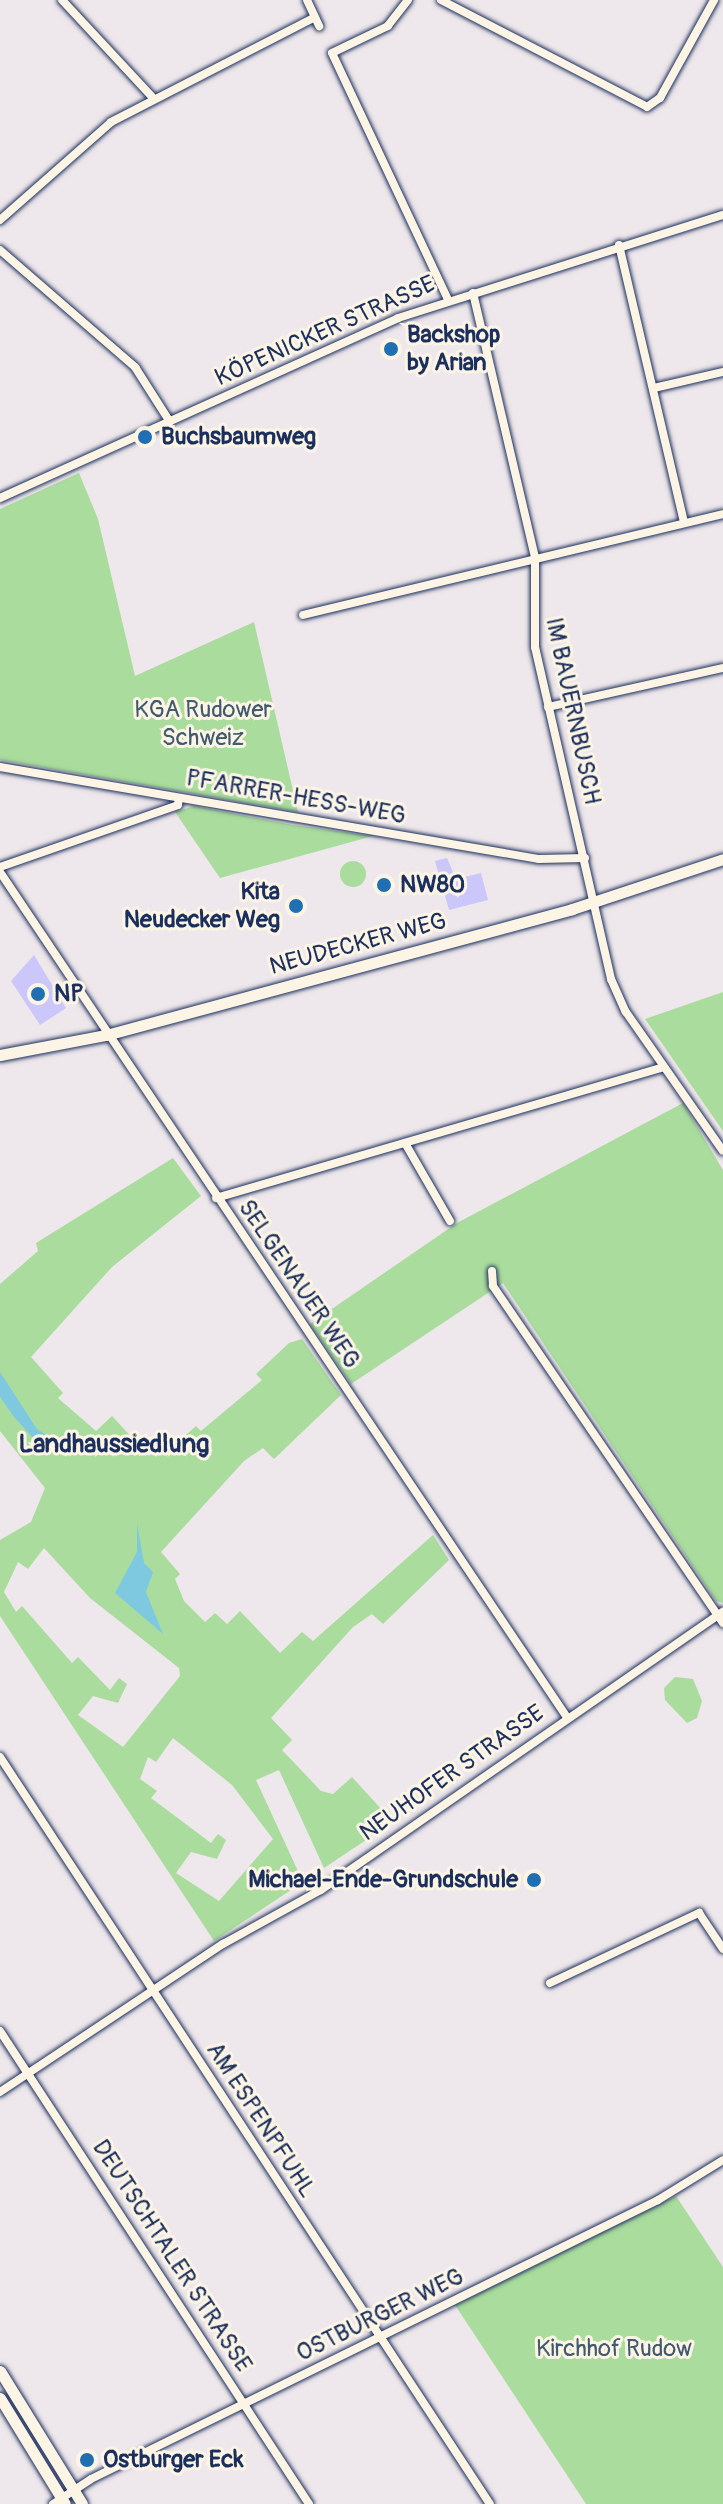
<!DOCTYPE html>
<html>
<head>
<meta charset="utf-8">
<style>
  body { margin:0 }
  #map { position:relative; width:723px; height:2504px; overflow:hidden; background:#eee7eb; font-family:Pangolin,sans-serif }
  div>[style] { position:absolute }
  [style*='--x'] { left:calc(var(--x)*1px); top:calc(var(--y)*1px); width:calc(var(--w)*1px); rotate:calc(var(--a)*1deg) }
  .green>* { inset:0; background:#aadc9d }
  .round { border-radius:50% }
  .water>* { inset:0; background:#7fc9e0 }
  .building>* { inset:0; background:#ccc7fa }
  .roads { filter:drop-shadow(0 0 2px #1b2f5e) drop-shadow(0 0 2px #1b2f5e) }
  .street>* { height:8px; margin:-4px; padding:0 4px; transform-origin:4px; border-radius:4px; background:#fcf5e5 }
  .secondary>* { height:11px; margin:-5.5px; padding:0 5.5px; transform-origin:5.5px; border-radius:5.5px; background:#fcf5e5 }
  .dots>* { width:22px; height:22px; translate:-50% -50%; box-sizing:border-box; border:4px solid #fcf5e5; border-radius:50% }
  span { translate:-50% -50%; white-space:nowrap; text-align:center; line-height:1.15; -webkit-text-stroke:6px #fcf5e5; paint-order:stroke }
  .street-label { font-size:24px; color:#1b2f5e }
  .poi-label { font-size:24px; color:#1b2f5e; font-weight:700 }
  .left { translate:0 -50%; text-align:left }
  .right { translate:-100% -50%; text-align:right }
  .park-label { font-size:24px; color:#3f5a6e }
  .neighbourhood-label { font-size:26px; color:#1b2f5e; font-weight:700 }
</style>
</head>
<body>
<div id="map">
  <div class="green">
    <i style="clip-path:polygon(79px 473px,98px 519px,135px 676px,254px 622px,298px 812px,0 760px,0 509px)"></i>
    <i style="clip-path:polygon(194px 806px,293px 825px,373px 836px,220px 878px,175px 812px)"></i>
    <i class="round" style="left:340px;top:861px;width:26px;height:26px"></i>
    <i style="clip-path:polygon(723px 992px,723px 1131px,645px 1019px)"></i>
    <i style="clip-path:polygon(683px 1103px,723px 1170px,723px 1603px,716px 1601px,503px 1283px,351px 1384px,310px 1324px,457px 1223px)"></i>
    <i style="clip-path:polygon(evenodd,173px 1158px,201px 1196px,112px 1267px,31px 1357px,63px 1393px,58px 1398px,96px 1431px,112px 1416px,149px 1456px,172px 1437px,178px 1442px,196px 1426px,201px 1431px,262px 1380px,256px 1374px,289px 1343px,302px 1339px,341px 1395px,274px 1459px,263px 1448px,244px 1461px,161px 1552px,180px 1574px,175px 1579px,184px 1601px,205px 1622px,215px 1613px,227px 1624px,240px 1611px,280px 1653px,302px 1632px,313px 1641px,433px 1535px,449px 1560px,383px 1624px,372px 1614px,353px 1627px,271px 1718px,292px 1740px,282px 1750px,321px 1791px,333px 1794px,352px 1777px,393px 1822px,324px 1868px,279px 1770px,256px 1780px,303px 1882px,214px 1941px,0 1616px,0 1540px,31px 1522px,45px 1488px,0 1431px,0 1284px,38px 1251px,36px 1243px,173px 1158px,44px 1548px,90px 1598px,179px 1668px,180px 1676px,123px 1747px,78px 1715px,93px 1696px,118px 1703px,127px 1684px,119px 1678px,110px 1690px,78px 1657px,72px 1663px,22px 1606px,16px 1612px,4px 1592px,18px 1562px,28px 1569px,44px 1548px,173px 1158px,173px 1738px,232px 1785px,273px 1839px,219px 1901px,176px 1873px,191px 1852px,217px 1859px,226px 1840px,218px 1834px,211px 1843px,151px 1798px,157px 1791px,140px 1779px,148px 1757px,156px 1762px,173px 1738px)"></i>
    <i style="clip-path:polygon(675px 1677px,693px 1679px,702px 1701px,697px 1718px,687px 1723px,665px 1700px,664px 1688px)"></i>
    <i style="clip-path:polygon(676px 2196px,723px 2267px,723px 2504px,586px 2504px,455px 2305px)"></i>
  </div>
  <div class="water">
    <i style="clip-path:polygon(0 1372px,37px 1429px,67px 1449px,64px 1455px,34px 1439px,14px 1417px,0 1397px)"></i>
    <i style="clip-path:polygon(137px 1523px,144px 1563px,153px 1572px,146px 1592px,163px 1634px,115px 1593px,137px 1552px)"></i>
  </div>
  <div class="building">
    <i style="clip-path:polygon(447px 858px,456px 879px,481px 873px,488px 900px,449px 910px,435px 861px)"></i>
    <i style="clip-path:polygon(34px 955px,66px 1008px,40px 1025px,11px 981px)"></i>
  </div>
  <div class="roads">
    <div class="street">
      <i style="--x:62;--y:0;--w:134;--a:47.1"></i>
      <i style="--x:307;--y:0;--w:29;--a:65"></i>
      <i style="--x:408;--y:0;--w:33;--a:128"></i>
      <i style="--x:388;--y:26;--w:62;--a:154.3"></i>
      <i style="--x:332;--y:53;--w:272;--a:64.8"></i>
      <i style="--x:441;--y:0;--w:232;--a:27.4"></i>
      <i style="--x:647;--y:107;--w:16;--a:-35"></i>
      <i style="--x:660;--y:98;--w:112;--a:-61.1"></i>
      <i style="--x:0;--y:220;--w:148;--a:-41.4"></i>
      <i style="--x:111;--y:122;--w:229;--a:-27.2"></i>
      <i style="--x:619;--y:245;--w:285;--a:76.8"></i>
      <i style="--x:0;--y:250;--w:179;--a:40.9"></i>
      <i style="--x:135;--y:367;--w:65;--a:57.5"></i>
      <i style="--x:473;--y:293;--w:271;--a:76.8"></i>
      <i style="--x:535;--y:557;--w:90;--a:90"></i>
      <i style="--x:535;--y:647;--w:341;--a:77.1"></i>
      <i style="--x:611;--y:979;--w:36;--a:66"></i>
      <i style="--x:626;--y:1012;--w:169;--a:55.1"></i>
      <i style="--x:654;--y:388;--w:71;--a:-13.1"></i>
      <i style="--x:0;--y:498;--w:437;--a:-24.3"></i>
      <i style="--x:398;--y:318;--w:341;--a:-17.6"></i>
      <i style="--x:303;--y:615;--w:432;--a:-13.5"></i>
      <i style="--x:548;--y:707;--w:179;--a:-12.6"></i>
      <i style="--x:0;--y:767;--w:547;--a:9.69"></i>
      <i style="--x:539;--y:859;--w:46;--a:-1.2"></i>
      <i style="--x:0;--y:867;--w:188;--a:-19.2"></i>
      <i style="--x:178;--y:805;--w:7;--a:-82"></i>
      <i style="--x:0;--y:872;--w:1016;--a:56.15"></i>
      <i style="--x:405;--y:1143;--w:90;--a:60"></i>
      <i style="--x:216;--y:1198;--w:466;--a:-16.3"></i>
      <i style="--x:492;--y:1271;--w:15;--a:86"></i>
      <i style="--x:493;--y:1286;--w:408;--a:55.7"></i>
      <i style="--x:0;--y:1757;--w:893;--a:56.74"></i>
      <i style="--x:550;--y:1983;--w:165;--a:-25.2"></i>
      <i style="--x:699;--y:1913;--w:43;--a:56.3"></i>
      <i style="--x:0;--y:2031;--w:565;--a:56.84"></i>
      <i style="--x:0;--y:2092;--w:268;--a:-33.6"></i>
      <i style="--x:223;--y:1944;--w:112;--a:-28.9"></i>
      <i style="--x:321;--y:1890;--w:489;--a:-34.7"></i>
      <i style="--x:53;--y:2504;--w:45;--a:-33.3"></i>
      <i style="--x:91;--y:2479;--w:632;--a:-26.2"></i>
      <i style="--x:658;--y:2200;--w:76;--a:-31.6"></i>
    </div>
    <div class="secondary">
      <i style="--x:0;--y:1055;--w:108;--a:-10.7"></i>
      <i style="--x:106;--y:1035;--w:483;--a:-15.1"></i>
      <i style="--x:572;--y:909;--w:159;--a:-18.3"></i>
      <i style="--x:0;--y:2371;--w:156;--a:58.3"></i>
      <i style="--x:0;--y:2398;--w:124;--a:58.5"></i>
    </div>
  </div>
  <div class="dots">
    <i style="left:391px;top:349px;background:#1f6fb2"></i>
    <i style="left:145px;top:437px;background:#1f6fb2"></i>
    <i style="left:384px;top:885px;background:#1f6fb2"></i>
    <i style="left:296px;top:906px;background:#1f6fb2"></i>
    <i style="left:38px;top:994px;background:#1f6fb2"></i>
    <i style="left:534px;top:1880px;background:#1f6fb2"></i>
    <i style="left:87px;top:2460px;background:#1f6fb2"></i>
  </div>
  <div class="street-label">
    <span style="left:325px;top:331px;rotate:-24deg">KÖPENICKER STRASSE</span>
    <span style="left:573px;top:711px;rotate:78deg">IM BAUERNBUSCH</span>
    <span style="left:296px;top:797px;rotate:10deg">PFARRER-HESS-WEG</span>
    <span style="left:358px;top:944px;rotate:-15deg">NEUDECKER WEG</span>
    <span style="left:299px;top:1284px;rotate:56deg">SELGENAUER WEG</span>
    <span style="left:452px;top:1773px;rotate:-35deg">NEUHOFER STRASSE</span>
    <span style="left:261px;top:2120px;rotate:57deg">AM ESPENPFUHL</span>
    <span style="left:172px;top:2256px;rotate:57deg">DEUTSCHTALER STRASSE</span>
    <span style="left:380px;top:2315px;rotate:-26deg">OSTBURGER WEG</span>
  </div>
  <div class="poi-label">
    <span class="left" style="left:407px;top:349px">Backshop<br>by Arian</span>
    <span class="left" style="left:161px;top:437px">Buchsbaumweg</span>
    <span class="left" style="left:400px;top:885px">NW80</span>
    <span class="right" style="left:280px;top:906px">Kita<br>Neudecker Weg</span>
    <span class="left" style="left:54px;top:994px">NP</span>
    <span class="right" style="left:518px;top:1880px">Michael-Ende-Grundschule</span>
    <span class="left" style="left:103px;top:2460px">Ostburger Eck</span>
  </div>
  <div class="park-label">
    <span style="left:203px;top:724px">KGA Rudower<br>Schweiz</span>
    <span style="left:614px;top:2349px">Kirchhof Rudow</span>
  </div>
  <div class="neighbourhood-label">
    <span style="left:114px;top:1445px">Landhaussiedlung</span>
  </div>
</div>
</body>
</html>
